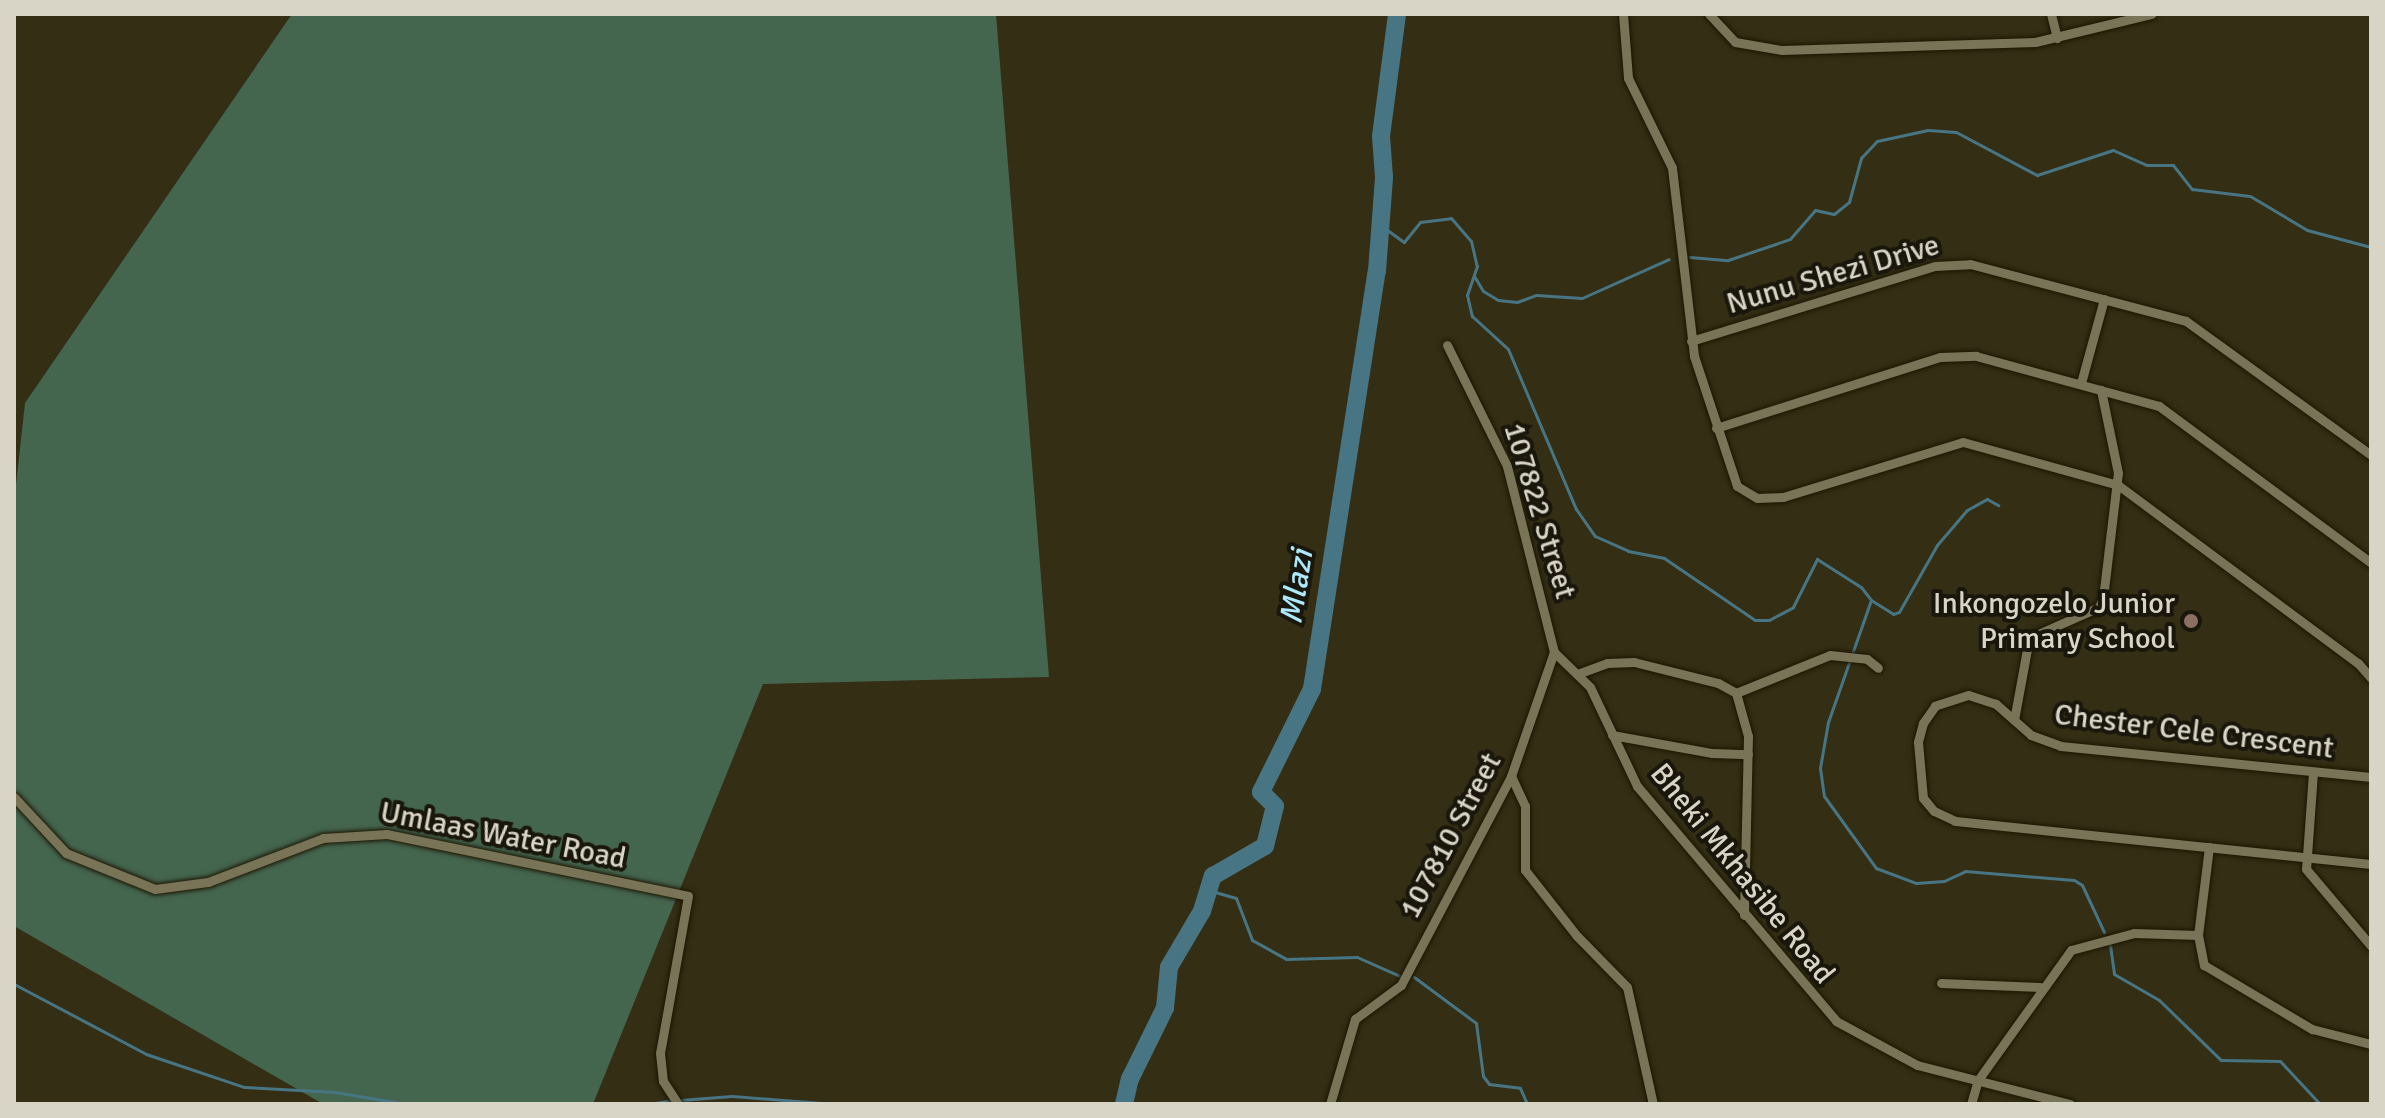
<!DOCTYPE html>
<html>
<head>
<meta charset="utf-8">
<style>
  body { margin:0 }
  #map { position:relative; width:2385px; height:1118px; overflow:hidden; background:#342e14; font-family:Signika,sans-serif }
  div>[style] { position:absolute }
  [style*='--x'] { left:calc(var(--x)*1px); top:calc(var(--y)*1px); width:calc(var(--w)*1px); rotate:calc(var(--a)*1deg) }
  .forest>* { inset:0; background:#44654e }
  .stream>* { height:3px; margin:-1.5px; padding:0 1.5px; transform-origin:1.5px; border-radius:1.5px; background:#487583 }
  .river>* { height:18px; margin:-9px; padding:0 9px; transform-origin:9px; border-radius:9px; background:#487583 }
  .roads { filter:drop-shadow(0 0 2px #1c1600) drop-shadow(0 0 2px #1c1600) }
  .minor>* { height:9px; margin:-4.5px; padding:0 4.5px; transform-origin:4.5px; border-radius:4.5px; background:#797357 }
  .dots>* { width:22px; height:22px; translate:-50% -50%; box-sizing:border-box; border:4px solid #19160b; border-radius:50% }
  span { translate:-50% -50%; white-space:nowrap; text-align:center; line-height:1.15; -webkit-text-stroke:8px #19160b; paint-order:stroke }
  .street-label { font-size:30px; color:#d8d5c6 }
  .poi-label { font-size:30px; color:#d8d5c6 }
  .right { translate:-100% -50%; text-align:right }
  .water-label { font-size:32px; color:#ade9fd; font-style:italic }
  .frame { position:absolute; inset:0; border:16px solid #d8d5c6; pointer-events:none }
</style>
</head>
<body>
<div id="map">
  <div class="forest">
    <i style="clip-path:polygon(292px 14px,996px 14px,1049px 677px,763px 684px,593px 1104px,323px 1104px,14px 926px,14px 503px,25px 403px)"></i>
  </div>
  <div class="stream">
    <i style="--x:1379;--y:224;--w:31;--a:36"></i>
    <i style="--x:1404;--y:242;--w:26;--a:-51"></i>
    <i style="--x:1420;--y:222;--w:31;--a:-7"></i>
    <i style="--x:1451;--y:218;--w:30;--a:49"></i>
    <i style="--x:1471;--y:241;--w:26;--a:77"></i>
    <i style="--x:1477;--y:266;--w:31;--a:109"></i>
    <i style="--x:1467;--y:295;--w:22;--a:77"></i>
    <i style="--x:1472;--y:316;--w:49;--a:42.5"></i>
    <i style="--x:1508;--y:349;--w:174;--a:67"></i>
    <i style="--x:1576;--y:509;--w:33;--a:55"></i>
    <i style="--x:1595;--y:536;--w:36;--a:24"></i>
    <i style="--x:1628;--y:551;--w:37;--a:11"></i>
    <i style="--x:1664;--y:558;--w:110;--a:34.3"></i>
    <i style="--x:1755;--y:620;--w:14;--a:0"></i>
    <i style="--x:1769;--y:620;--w:27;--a:-28"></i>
    <i style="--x:1793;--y:607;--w:54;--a:-63.4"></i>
    <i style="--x:1817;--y:559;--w:52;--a:32.5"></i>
    <i style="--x:1861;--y:587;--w:16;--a:52"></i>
    <i style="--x:1871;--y:600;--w:129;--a:109.4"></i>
    <i style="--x:1828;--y:722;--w:47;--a:99.9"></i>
    <i style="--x:1820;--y:768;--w:28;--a:82"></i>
    <i style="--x:1824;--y:796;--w:89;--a:54.2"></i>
    <i style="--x:1876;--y:868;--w:43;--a:20.6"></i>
    <i style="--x:1916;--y:883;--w:28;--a:-4"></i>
    <i style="--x:1944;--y:881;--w:23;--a:-25"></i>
    <i style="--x:1965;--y:871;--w:109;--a:4.7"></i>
    <i style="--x:2074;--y:880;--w:9;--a:32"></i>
    <i style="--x:2082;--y:885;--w:52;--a:64.9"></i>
    <i style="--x:1690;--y:257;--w:38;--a:5"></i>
    <i style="--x:1728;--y:260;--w:65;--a:-18.7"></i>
    <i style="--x:1790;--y:239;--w:38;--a:-49"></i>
    <i style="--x:1815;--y:210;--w:19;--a:12"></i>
    <i style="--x:1834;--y:214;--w:19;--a:-39"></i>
    <i style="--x:1849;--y:202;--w:46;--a:-74.7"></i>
    <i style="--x:1861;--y:158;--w:23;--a:-47"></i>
    <i style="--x:1877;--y:141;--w:52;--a:-12.2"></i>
    <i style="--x:1928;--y:130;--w:28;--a:4"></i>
    <i style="--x:1956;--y:132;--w:92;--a:28"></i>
    <i style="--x:2037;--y:175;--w:80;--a:-18.2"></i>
    <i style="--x:2113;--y:150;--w:37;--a:24"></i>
    <i style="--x:2147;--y:165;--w:26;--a:0"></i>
    <i style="--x:2173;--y:165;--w:31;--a:52"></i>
    <i style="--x:2192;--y:189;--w:58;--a:6.9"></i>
    <i style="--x:2250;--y:196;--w:66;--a:30.8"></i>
    <i style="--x:2307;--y:230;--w:66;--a:14.9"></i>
    <i style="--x:1474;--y:276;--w:17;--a:59"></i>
    <i style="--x:1483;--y:291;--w:17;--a:31"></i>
    <i style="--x:1498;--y:300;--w:19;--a:6"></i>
    <i style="--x:1517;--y:302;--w:20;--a:-20"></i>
    <i style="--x:1536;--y:295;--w:46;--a:3.7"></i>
    <i style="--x:1582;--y:298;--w:95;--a:-24.1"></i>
    <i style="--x:1871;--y:600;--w:26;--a:32"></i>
    <i style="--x:1893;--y:614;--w:6;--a:-18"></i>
    <i style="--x:1899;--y:612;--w:77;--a:-60.4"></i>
    <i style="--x:1937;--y:545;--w:46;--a:-49.4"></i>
    <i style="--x:1967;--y:510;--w:23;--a:-29"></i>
    <i style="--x:1987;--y:499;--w:13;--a:29"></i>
    <i style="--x:1208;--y:890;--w:29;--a:16"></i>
    <i style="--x:1236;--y:898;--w:45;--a:69.1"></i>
    <i style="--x:1252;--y:940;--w:39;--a:29"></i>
    <i style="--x:1286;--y:959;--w:71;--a:-1.6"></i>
    <i style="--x:1357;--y:957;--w:49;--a:24"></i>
    <i style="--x:2110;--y:945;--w:29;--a:82"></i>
    <i style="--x:2114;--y:974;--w:52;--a:30"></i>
    <i style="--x:2159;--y:1000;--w:86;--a:44.1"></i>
    <i style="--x:2221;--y:1060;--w:59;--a:1"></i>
    <i style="--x:2280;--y:1061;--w:59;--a:47.1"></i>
    <i style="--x:1414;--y:977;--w:77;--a:36.6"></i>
    <i style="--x:1476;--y:1023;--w:53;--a:82.5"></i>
    <i style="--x:1483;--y:1076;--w:10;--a:53"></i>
    <i style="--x:1489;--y:1084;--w:31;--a:7"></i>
    <i style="--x:1520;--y:1088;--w:17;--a:66"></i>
    <i style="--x:14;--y:984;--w:149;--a:27.9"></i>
    <i style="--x:146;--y:1054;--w:103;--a:18.6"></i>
    <i style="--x:244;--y:1087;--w:91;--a:3.1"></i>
    <i style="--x:335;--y:1092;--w:72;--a:9.6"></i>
    <i style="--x:680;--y:1100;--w:52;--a:-4.4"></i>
    <i style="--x:732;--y:1096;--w:102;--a:4.5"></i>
    <i style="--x:649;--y:1104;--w:24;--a:-9"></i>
  </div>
  <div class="river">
    <i style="--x:1124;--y:1104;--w:26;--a:-77"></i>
    <i style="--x:1130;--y:1079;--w:79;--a:-63.8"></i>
    <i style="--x:1165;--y:1008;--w:41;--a:-84.4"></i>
    <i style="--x:1169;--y:967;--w:65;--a:-59.5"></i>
    <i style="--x:1202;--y:911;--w:37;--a:-73"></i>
    <i style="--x:1213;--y:876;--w:60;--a:-30"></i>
    <i style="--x:1265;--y:846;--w:41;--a:-76"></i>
    <i style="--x:1275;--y:806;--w:20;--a:-135"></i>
    <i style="--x:1261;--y:792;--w:115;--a:-63.7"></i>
    <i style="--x:1312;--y:689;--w:423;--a:-81.2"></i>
    <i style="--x:1377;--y:271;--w:94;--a:-85.7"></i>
    <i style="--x:1384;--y:177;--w:41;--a:-94.2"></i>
    <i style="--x:1381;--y:136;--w:123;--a:-82.5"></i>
  </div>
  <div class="roads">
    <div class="minor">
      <i style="--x:1623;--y:14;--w:64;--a:85.5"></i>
      <i style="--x:1628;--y:78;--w:100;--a:63.9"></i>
      <i style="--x:1672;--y:168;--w:189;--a:83.3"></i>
      <i style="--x:1694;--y:356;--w:137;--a:71.7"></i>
      <i style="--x:1737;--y:486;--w:23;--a:31"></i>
      <i style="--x:1757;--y:498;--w:26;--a:-2"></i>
      <i style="--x:1783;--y:497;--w:188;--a:-17"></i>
      <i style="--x:1963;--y:442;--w:161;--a:15.5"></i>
      <i style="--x:2118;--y:485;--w:299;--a:36.6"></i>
      <i style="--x:2358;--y:663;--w:20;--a:49"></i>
      <i style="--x:1709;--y:14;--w:38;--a:47"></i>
      <i style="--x:1735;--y:42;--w:48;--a:9.7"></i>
      <i style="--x:1782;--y:50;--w:253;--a:-1.8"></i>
      <i style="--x:2035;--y:42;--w:120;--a:-13.5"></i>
      <i style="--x:2051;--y:14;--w:25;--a:76"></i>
      <i style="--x:1691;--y:341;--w:255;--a:-17.1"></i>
      <i style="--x:1935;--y:266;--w:35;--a:-3"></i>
      <i style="--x:1970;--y:264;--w:223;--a:14.8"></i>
      <i style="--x:2186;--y:321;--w:228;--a:35.9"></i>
      <i style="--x:2081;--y:383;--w:87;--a:-74.7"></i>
      <i style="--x:1716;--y:428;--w:235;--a:-17.6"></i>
      <i style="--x:1940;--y:357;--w:36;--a:-2"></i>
      <i style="--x:1976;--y:356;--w:190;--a:15.3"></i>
      <i style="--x:2159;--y:406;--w:264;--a:36.5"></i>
      <i style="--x:1554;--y:652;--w:50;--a:44.2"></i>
      <i style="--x:1590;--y:687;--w:110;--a:64.6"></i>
      <i style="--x:1637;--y:786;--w:308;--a:49.7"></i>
      <i style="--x:1836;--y:1021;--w:92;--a:28.5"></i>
      <i style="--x:1917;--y:1065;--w:158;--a:14.3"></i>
      <i style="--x:1580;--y:673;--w:29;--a:-20"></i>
      <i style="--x:1607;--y:663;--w:27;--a:-2"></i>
      <i style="--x:1634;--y:662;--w:87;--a:14"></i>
      <i style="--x:1718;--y:683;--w:21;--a:29"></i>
      <i style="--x:1736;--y:693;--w:45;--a:74.4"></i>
      <i style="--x:1748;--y:736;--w:179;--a:91.3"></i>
      <i style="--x:1736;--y:693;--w:101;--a:-22"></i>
      <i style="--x:1830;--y:655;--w:37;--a:6"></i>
      <i style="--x:1867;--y:659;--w:14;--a:39"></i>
      <i style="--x:2014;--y:720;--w:83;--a:-79.6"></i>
      <i style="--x:2029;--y:638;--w:77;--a:-23.9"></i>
      <i style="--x:2099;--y:607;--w:10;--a:-66"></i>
      <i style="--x:2103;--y:598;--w:126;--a:-83.2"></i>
      <i style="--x:2118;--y:473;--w:85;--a:-101.6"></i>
      <i style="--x:1612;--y:735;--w:102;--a:10.2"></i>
      <i style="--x:1712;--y:753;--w:36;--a:2"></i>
      <i style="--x:2313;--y:772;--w:97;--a:94.1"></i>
      <i style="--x:2306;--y:869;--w:101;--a:49.8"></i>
      <i style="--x:1511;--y:776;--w:33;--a:65"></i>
      <i style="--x:1525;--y:806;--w:64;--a:90"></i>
      <i style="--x:1525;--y:870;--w:84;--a:51.8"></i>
      <i style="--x:1577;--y:936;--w:71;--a:45.6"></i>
      <i style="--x:1627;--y:987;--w:120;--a:77.5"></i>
      <i style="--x:2371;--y:777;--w:312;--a:-174.3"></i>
      <i style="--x:2061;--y:746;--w:32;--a:-160"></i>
      <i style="--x:2031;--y:735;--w:47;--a:-138.5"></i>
      <i style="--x:1996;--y:704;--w:29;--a:-162"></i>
      <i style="--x:1968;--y:695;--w:35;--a:162"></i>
      <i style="--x:1935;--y:706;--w:21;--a:125"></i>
      <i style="--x:1923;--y:723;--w:20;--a:105"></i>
      <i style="--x:1918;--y:742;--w:56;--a:84.9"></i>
      <i style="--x:1923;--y:798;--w:17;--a:50"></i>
      <i style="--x:1934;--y:811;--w:23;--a:25"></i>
      <i style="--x:1955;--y:821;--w:418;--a:5.9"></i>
      <i style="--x:14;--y:797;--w:76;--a:47.1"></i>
      <i style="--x:66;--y:853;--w:96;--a:22"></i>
      <i style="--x:155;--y:889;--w:53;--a:-7.5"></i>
      <i style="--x:208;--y:882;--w:123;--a:-20.9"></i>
      <i style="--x:323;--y:838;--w:64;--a:-3.6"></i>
      <i style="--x:387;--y:834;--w:307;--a:11.6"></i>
      <i style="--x:688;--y:896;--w:159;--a:100.1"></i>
      <i style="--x:660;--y:1053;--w:28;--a:84"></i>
      <i style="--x:663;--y:1081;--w:27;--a:57"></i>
      <i style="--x:2209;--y:847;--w:89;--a:97.1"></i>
      <i style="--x:2198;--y:935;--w:31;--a:79"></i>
      <i style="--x:2204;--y:965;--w:126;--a:30.7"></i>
      <i style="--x:2312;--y:1029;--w:61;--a:14.3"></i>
      <i style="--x:1941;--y:983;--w:99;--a:2.3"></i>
      <i style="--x:1330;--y:1104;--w:89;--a:-73.6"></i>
      <i style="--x:1355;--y:1019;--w:57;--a:-36.5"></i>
      <i style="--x:1401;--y:985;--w:236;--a:-62.2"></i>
      <i style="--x:1511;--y:776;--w:131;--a:-70.9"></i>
      <i style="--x:1554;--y:652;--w:192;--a:-104.2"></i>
      <i style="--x:1507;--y:466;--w:135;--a:-116.4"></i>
      <i style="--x:1971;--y:1104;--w:25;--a:-74"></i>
      <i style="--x:1978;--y:1080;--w:160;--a:-54.4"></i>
      <i style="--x:2071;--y:950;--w:65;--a:-15.1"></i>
      <i style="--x:2134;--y:933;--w:64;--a:1.8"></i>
    </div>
  </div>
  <div class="dots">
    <i style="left:2191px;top:621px;background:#8d6e63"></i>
  </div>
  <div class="street-label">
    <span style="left:1833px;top:275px;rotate:-16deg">Nunu Shezi Drive</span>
    <span style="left:1539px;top:511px;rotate:73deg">107822 Street</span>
    <span style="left:2194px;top:732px;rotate:7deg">Chester Cele Crescent</span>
    <span style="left:503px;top:836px;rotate:11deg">Umlaas Water Road</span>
    <span style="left:1451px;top:836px;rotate:-62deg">107810 Street</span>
    <span style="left:1742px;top:874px;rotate:51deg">Bheki Mkhasibe Road</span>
  </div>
  <div class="poi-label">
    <span class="right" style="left:2175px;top:621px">Inkongozelo Junior<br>Primary School</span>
  </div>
  <div class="water-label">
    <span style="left:1297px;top:587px;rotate:-81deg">Mlazi</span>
  </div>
  <div class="frame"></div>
</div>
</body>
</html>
